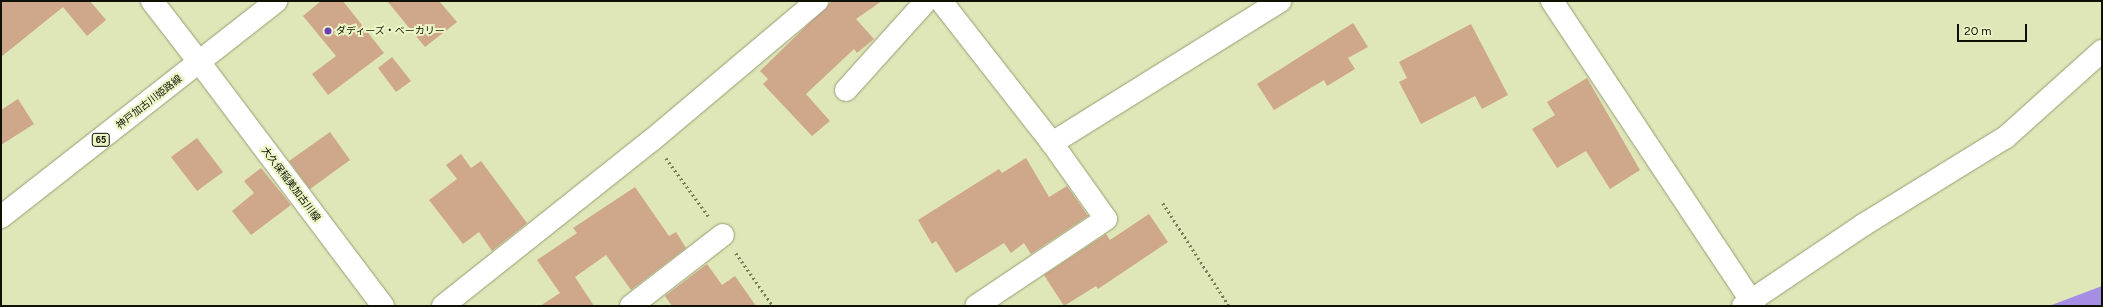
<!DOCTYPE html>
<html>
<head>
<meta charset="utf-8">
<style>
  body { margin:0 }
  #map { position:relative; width:2103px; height:307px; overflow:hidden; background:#dfe7b9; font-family:Figtree,"Noto Sans JP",sans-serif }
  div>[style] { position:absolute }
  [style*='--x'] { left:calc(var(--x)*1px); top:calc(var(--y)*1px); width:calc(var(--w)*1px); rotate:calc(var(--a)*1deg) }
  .forest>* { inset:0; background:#a78ee5 }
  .building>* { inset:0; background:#cfa78b }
  .path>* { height:2.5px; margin-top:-1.25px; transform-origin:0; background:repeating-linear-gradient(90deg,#777c5e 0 2px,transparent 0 5px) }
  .roads { filter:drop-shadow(0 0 1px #979e73) drop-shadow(0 0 1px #979e73) }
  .minor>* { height:22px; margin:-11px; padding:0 11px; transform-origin:11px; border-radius:11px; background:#fff }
  .major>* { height:22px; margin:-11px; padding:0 11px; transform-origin:11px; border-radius:11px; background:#fff }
  .dots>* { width:11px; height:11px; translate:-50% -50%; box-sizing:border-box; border:2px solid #ecf5c6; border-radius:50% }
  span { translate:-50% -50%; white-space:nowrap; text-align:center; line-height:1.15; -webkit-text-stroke:4px #ecf5c6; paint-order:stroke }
  .shield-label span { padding:1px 3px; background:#ecf5c6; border:1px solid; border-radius:3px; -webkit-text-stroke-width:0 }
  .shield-label { font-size:9px; color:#0f1103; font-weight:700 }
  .poi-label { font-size:10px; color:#0f1103 }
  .left { translate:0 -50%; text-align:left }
  .street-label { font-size:10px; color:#0f1103 }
  .frame { position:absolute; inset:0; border:2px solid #0f1103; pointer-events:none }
  .scale { position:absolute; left:1957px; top:24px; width:70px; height:18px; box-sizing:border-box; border:2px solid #0f1103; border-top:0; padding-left:5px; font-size:12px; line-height:14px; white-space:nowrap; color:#0f1103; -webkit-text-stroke:3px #ecf5c6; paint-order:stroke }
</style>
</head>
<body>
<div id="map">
  <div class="forest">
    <i style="clip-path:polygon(2102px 286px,2102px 306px,2049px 306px)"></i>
  </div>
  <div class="building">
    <i style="clip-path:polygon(1px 1px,90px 1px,106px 20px,87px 36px,63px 7px,1px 57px)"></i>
    <i style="clip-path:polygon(321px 1px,343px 1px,384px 53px,328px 95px,312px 74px,336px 56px,303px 16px)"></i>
    <i style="clip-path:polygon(387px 1px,439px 1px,457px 22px,425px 47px)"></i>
    <i style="clip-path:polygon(832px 1px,882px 1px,856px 19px,874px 39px,857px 53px,854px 49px,806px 94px,830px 121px,812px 136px,763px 84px,768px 79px,760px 71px)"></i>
    <i style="clip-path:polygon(1353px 23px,1368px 47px,1348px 58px,1355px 69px,1327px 86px,1324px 80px,1274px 110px,1257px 84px)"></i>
    <i style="clip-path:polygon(1471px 24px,1508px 95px,1482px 109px,1475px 96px,1421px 124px,1399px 82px,1407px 78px,1399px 62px)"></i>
    <i style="clip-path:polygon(392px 57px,411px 81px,396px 92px,378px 68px)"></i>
    <i style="clip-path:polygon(1587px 78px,1640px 170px,1610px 189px,1586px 151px,1557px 168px,1532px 129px,1555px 115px,1547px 102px)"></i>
    <i style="clip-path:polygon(18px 99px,34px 124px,1px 145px,1px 110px)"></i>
    <i style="clip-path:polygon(330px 132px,350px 160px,310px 189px,289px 161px)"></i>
    <i style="clip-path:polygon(197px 138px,223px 172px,197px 191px,171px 157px)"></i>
    <i style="clip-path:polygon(461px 154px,471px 168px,481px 161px,527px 223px,492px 251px,479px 232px,463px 244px,429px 200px,457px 179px,446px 165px)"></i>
    <i style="clip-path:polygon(1026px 158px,1049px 197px,1067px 186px,1088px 216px,1031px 254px,1024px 243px,1011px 253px,1004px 243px,956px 273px,936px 241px,932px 244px,918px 220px,999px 169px,1002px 173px)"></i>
    <i style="clip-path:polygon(261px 168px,291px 205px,251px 235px,232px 211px,254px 193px,244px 181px)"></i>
    <i style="clip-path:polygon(635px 187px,669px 236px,676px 232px,686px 248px,631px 290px,606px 255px,575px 277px,594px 306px,540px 306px,560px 293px,537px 260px,577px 233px,573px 228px)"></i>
    <i style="clip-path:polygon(1149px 214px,1168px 242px,1098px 289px,1096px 286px,1064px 306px,1044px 275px,1106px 234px,1110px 240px)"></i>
    <i style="clip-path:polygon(707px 264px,722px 285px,735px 276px,756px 306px,672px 306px,665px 296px)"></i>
  </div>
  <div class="path">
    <i style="--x:666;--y:158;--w:73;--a:53.9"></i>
    <i style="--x:1163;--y:203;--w:122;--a:57.3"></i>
    <i style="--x:736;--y:253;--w:65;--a:55.1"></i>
  </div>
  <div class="roads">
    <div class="minor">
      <i style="--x:152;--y:1;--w:78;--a:52.3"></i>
      <i style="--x:941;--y:1;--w:180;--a:52"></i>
      <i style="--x:1052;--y:143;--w:93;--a:54.6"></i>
      <i style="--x:1106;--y:219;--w:156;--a:146.2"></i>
      <i style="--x:1552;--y:1;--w:366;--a:56.4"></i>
      <i style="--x:846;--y:90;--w:120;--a:-48"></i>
      <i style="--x:1052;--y:143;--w:269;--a:-31.9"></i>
      <i style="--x:443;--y:306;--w:267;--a:-38.5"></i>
      <i style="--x:652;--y:140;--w:216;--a:-40.1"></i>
      <i style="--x:631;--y:306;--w:116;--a:-37.7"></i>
      <i style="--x:1743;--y:306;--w:145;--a:-34"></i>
      <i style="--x:1863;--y:225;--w:168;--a:-31.6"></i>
      <i style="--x:2006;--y:137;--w:129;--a:-41.9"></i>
    </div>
    <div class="major">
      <i style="--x:200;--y:63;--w:304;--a:53"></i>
      <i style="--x:1;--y:217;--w:350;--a:-38.1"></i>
    </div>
  </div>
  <div class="dots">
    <i style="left:328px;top:31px;background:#6a3db5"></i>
  </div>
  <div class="shield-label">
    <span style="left:101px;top:140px">65</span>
  </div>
  <div class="poi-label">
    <span class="left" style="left:336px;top:31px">ダディーズ・ベーカリー</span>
  </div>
  <div class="street-label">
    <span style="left:149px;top:102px;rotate:-38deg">神戸加古川姫路線</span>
    <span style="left:291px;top:184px;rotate:53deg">大久保稲美加古川線</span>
  </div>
  <div class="frame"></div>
  <div class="scale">20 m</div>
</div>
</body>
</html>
